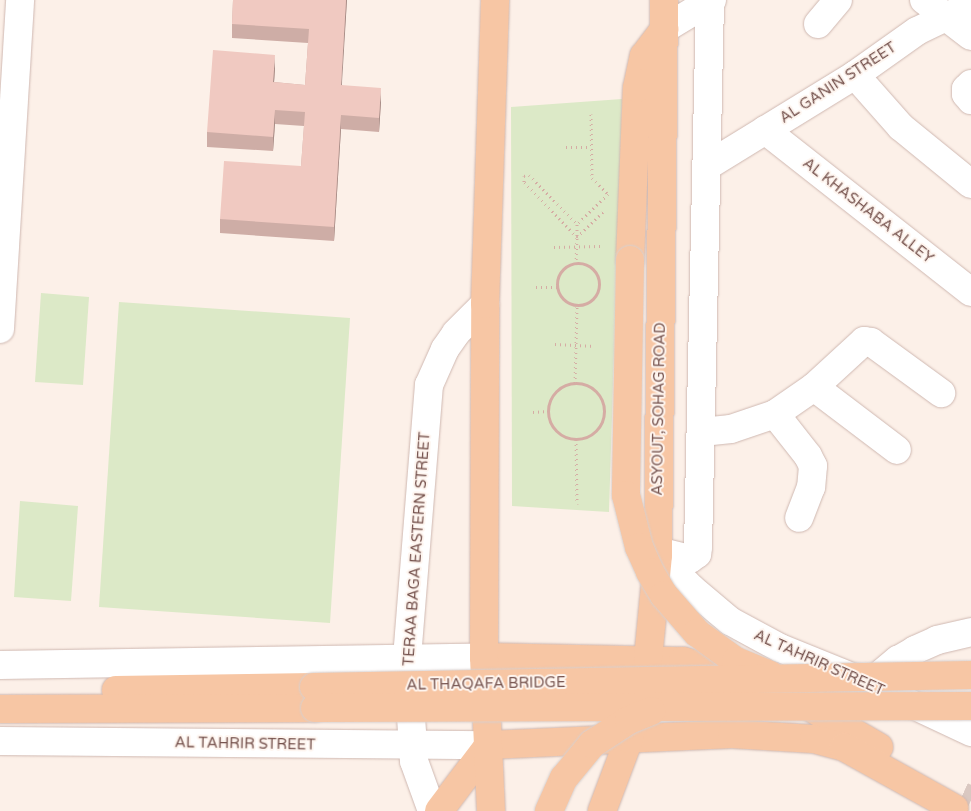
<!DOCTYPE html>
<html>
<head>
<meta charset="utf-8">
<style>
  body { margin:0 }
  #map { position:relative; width:971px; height:811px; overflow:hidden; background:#fcf0e8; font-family:"Varela Round",sans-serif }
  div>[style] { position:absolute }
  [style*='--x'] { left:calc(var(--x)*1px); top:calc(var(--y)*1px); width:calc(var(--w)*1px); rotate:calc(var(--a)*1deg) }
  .green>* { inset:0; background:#dce9c7 }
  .major-tunnel>* { height:28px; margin-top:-14px; transform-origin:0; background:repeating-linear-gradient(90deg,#dac8c1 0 28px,transparent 0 42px) }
  .path>* { height:3px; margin-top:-1.5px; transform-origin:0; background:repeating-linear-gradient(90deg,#d5aca4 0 1px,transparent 0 5px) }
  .path>.ring { margin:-1.5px; padding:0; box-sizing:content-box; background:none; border:3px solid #d5aca4; border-radius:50% }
  .roads { filter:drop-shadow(0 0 1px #cfb8b1) drop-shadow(0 0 1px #cfb8b1) }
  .minor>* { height:28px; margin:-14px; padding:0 14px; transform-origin:14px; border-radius:14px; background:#fff }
  .major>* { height:28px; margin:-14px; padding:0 14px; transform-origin:14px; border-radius:14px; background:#f7c6a4 }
  .bridges { filter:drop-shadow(0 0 1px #d8cfcd) drop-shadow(0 0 1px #d8cfcd) }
  .major-bridge>* { height:28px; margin:-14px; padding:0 14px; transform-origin:14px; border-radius:14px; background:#f7c6a4 }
  .wall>* { inset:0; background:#ceada6 }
  .shaded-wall>* { inset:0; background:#a88d87 }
  .building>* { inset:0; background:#f0c9c1 }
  span { translate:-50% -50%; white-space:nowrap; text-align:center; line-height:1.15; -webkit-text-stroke:4px #fef5ef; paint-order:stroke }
  .street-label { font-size:15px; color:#75524d }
</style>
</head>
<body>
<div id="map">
  <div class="green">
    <i style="clip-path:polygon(622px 99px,609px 512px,512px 506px,511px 107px)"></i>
    <i style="clip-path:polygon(41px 293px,89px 297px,83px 385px,35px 382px)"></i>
    <i style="clip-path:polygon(119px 302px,350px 318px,330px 623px,99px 607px)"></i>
    <i style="clip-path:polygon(20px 501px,78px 506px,71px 601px,14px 597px)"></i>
  </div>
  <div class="major-tunnel">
    <i style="--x:962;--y:796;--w:10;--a:24"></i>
  </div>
  <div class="path">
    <i style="--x:591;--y:114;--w:64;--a:89.1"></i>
    <i style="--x:592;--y:178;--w:23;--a:45"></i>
    <i style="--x:608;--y:194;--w:43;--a:135.9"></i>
    <i style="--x:577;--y:224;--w:13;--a:90"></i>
    <i style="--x:577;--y:237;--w:40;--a:-44"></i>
    <i style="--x:566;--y:147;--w:25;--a:0"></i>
    <i style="--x:554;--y:247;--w:46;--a:-1.2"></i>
    <i class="ring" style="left:557px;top:263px;width:39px;height:39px"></i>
    <i style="--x:576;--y:264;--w:27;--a:-88"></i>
    <i style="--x:577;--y:237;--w:76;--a:-133.9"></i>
    <i style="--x:524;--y:182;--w:6;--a:-90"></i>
    <i style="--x:524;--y:176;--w:5;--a:-11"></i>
    <i style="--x:529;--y:175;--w:69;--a:45.6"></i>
    <i style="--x:536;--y:287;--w:21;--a:0"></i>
    <i style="--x:555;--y:344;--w:40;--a:2.9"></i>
    <i style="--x:575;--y:383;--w:78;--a:-88.5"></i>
    <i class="ring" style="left:548px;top:383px;width:53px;height:53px"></i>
    <i style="--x:533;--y:412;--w:15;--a:-4"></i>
    <i style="--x:576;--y:439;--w:65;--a:89.1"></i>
  </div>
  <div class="roads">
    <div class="minor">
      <i style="--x:924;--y:0;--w:59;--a:37.5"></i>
      <i style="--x:818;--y:24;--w:31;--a:-50"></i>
      <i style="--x:664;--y:29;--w:56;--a:-31.1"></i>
      <i style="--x:855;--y:75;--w:69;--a:48.5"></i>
      <i style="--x:901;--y:127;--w:90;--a:39.2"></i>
      <i style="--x:971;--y:84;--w:7;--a:135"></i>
      <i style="--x:966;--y:89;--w:5;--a:90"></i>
      <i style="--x:966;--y:94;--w:8;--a:50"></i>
      <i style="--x:765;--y:130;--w:262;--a:38.2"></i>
      <i style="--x:707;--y:166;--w:174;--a:-31.6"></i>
      <i style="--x:855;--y:75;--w:76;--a:-35.4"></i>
      <i style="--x:917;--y:31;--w:60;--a:-25.7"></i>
      <i style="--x:0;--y:329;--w:330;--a:-86.5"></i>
      <i style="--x:814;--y:387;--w:104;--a:37.2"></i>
      <i style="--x:775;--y:414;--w:53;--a:51.8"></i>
      <i style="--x:808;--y:456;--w:11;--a:63"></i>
      <i style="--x:813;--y:466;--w:21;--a:95"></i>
      <i style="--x:811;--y:487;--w:33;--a:111"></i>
      <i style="--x:702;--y:432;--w:29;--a:-6"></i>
      <i style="--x:731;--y:429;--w:46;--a:-18.8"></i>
      <i style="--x:775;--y:414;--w:47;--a:-34.7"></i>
      <i style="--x:814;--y:387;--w:68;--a:-42.6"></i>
      <i style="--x:864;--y:341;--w:7;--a:8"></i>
      <i style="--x:871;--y:342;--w:87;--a:36.1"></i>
      <i style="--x:658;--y:551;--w:33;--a:14"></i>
      <i style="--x:690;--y:559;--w:9;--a:-36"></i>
      <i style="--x:697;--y:554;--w:7;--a:-82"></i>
      <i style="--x:698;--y:547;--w:547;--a:-88.74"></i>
      <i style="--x:658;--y:555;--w:48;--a:45"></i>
      <i style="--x:692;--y:589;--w:50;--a:40.1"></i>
      <i style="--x:730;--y:621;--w:57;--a:28.4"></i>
      <i style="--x:780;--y:648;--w:96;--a:22"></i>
      <i style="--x:869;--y:684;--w:113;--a:25.2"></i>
      <i style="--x:0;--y:665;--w:484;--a:-0.9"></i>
      <i style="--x:869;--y:684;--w:38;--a:-40"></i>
      <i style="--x:898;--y:660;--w:20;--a:-30"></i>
      <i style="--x:915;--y:650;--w:24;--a:-24"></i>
      <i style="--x:937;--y:640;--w:35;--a:-13"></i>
      <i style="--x:0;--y:741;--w:489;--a:0.5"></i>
      <i style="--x:432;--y:811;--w:53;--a:-109.8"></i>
      <i style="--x:414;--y:761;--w:103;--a:-93.9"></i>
      <i style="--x:407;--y:658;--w:274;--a:-85.4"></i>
      <i style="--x:429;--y:385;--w:39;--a:-66"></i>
      <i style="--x:445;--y:349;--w:19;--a:-55"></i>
      <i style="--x:456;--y:333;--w:41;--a:-45"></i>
    </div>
    <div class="major">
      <i style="--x:630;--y:260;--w:172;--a:-87.7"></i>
      <i style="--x:637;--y:88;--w:33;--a:-78"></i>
      <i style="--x:644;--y:56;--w:34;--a:-53"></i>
      <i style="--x:484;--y:657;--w:199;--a:1.2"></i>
      <i style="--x:683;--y:661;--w:60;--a:15.4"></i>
      <i style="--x:116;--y:690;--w:198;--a:-0.9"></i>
      <i style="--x:801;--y:702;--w:90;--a:30"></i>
      <i style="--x:0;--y:709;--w:315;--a:-0.2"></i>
      <i style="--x:439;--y:811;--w:83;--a:-52.9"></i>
      <i style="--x:489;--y:745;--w:243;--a:-2.6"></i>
      <i style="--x:732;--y:734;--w:82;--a:3.5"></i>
      <i style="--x:814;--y:739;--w:31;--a:15"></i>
      <i style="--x:844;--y:747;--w:126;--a:29"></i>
      <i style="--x:491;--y:811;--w:154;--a:-92.6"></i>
      <i style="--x:484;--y:657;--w:353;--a:-89.8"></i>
      <i style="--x:485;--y:304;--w:304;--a:-88.1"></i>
      <i style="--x:602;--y:811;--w:77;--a:-69.4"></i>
      <i style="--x:629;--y:739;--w:82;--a:-76.6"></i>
      <i style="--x:648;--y:659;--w:104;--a:-84.5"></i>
      <i style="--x:658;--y:555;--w:555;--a:-89.38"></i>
    </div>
  </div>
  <div class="bridges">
    <div class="major-bridge">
      <i style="--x:630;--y:260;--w:235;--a:91"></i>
      <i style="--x:626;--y:495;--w:54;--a:76"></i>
      <i style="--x:639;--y:547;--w:27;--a:66"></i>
      <i style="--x:650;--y:572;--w:27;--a:59"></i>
      <i style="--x:664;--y:595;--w:50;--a:49"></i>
      <i style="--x:697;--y:633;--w:48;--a:35.7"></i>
      <i style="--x:736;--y:661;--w:37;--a:22"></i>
      <i style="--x:314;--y:687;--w:657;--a:-1.05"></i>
      <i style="--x:315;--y:708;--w:656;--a:-0.17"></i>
      <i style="--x:549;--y:811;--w:36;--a:-66"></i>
      <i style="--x:564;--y:778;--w:44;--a:-50.5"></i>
      <i style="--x:592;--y:744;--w:44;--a:-33"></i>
      <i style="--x:629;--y:720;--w:24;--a:-22"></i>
    </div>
  </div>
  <div class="wall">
    <i style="clip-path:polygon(233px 0,347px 0,341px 85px,381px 102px,379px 132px,341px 129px,334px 241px,220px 233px,220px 219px,301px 166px,304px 126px,275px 124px,273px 151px,207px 147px,207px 132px,275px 69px,274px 82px,305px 85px,308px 43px,232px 38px,232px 24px)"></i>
  </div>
  <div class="shaded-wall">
    <i style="clip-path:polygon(346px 0,347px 0,341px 99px,341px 85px)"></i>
    <i style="clip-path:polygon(275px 55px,275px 69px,273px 97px,273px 82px)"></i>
    <i style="clip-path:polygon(381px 88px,381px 102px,379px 132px,379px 118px)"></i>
    <i style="clip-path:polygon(275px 110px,275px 124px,273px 151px,273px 137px)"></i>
    <i style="clip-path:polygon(341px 115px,341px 129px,334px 241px,334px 227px)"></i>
  </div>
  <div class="building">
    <i style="clip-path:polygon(233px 0,346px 0,341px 85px,381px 88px,379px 118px,341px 115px,334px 227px,220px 219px,224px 161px,301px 166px,305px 112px,275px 110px,273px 137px,207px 132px,213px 50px,275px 55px,273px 82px,305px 85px,309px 29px,232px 24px)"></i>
  </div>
  <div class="street-label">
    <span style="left:838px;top:83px;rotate:-33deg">AL GANIN STREET</span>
    <span style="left:868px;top:211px;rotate:38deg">AL KHASHABA ALLEY</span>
    <span style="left:659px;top:409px;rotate:-89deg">ASYOUT, SOHAG ROAD</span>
    <span style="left:417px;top:549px;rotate:-86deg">TERAA BAGA EASTERN STREET</span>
    <span style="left:819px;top:663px;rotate:24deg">AL TAHRIR STREET</span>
    <span style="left:486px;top:684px;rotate:-1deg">AL THAQAFA BRIDGE</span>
    <span style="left:245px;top:744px;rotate:1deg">AL TAHRIR STREET</span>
  </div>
</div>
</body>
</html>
